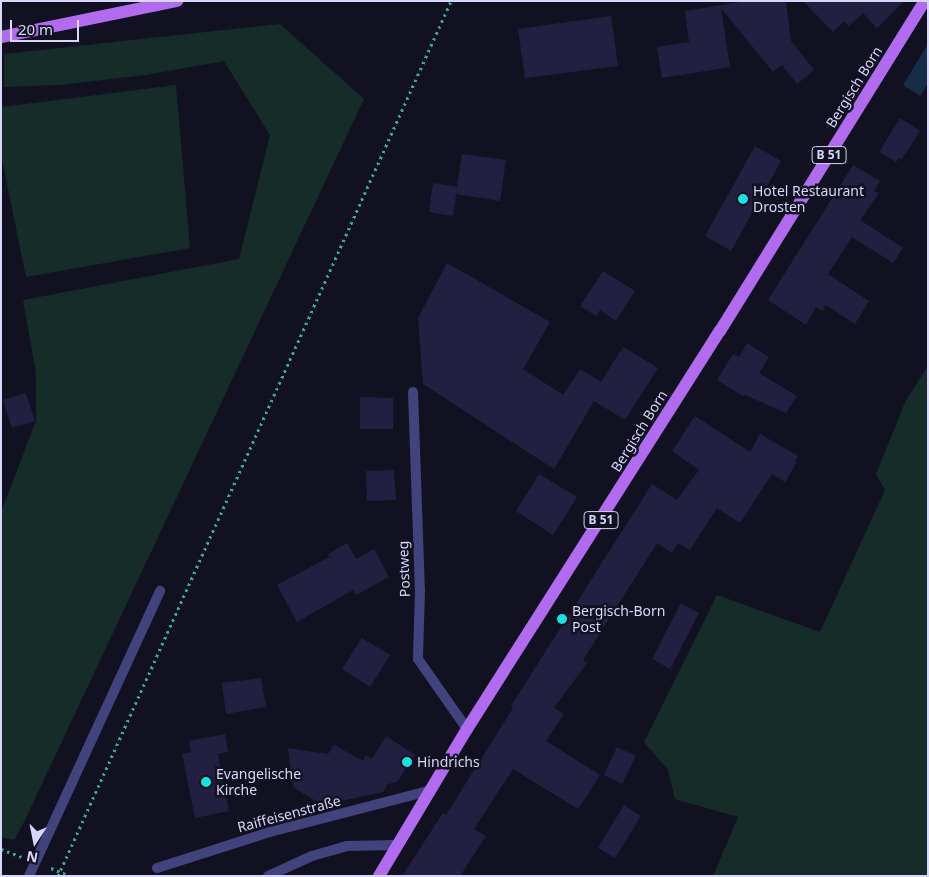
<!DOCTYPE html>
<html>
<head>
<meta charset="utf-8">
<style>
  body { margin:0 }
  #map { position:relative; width:929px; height:877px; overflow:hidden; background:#121122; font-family:"Noto Sans",sans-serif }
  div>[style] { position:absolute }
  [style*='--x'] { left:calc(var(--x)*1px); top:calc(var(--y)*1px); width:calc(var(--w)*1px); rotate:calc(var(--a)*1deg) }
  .green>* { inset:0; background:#152c29 }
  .water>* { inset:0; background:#162d47 }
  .building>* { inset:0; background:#231f41 }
  .path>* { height:3px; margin-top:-1.5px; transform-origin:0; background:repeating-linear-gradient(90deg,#3da898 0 2.5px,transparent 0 6.5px) }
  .service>* { height:10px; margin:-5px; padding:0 5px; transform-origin:5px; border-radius:5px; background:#41447c }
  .primary>* { height:12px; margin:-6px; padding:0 6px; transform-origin:6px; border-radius:6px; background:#b16bee }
  .dots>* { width:14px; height:14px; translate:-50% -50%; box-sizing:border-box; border:2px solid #121122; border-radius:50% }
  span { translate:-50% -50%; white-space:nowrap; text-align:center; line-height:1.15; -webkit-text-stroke:5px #121122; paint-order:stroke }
  .shield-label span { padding:1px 4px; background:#121122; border:1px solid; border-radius:4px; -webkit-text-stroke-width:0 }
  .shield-label { font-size:12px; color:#d8d7fa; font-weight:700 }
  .street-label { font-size:14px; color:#d8d7fa }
  .poi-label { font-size:14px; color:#d8d7fa }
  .left { translate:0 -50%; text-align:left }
  .frame { position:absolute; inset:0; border:2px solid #d8d7fa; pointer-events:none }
  .north { position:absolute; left:10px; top:817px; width:50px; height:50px; -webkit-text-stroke:4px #121122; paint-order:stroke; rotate:191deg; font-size:14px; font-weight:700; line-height:20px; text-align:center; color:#d8d7fa }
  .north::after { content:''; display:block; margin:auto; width:18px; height:22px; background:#d8d7fa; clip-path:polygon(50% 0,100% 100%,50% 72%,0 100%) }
  .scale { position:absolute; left:10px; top:20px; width:69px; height:22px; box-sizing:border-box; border:2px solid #d8d7fa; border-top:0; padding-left:6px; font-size:15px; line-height:18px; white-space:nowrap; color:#d8d7fa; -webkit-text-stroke:4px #121122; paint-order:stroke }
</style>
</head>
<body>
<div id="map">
  <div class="green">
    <i style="clip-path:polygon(280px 24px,364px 99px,25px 820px,14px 840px,1px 837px,1px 512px,36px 421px,36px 373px,23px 300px,239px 259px,270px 135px,224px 61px,146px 75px,59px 85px,4px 87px,4px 54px)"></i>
    <i style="clip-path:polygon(176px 85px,190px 248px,26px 277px,1px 154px,1px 107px)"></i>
    <i style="clip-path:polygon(928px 366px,928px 876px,713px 876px,738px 817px,675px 799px,668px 770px,644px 742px,717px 595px,820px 632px,885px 490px,876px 474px,906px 400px)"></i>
  </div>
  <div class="water">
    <i style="clip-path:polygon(928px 44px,928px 83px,920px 96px,903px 85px)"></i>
  </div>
  <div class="building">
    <i style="clip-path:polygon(747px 1px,786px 1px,791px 41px,814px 70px,797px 84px,782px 65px,773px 72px,721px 8px,730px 67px,662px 78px,657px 47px,689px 42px,685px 11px)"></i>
    <i style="clip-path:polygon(803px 1px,904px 1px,877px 28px,863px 13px,849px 26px,844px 21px,833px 32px)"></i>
    <i style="clip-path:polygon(611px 16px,618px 66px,525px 78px,518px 29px)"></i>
    <i style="clip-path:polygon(900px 118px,920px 131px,902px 159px,899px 158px,896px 162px,879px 152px)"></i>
    <i style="clip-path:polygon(755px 146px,781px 161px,731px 251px,705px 236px)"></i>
    <i style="clip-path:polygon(462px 154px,506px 160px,500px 201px,456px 194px)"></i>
    <i style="clip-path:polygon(853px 165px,880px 181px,874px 191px,879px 193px,860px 220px,903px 248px,893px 263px,852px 237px,828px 274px,869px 301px,855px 324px,826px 305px,822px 311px,816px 307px,806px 325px,768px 300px)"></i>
    <i style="clip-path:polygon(433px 183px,457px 187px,453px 216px,429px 212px)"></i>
    <i style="clip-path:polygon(447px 263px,550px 322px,523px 369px,563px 395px,580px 369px,601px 382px,623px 347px,658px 368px,625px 420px,594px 401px,554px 469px,423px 384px,418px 318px)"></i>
    <i style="clip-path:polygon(603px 271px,635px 291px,616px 321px,600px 310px,596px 316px,580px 306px)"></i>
    <i style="clip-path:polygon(747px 343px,769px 357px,759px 373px,797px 396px,786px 413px,745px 395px,743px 396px,717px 380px,733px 354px,739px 357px)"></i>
    <i style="clip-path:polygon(26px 393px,35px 421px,12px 428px,3px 400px)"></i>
    <i style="clip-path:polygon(360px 397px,393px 398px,393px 429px,360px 429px)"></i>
    <i style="clip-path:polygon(695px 416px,750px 452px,760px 434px,798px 456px,795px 461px,797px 462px,785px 482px,772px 474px,740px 523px,717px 508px,690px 550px,678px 543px,672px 553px,657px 543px,583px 660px,587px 663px,554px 708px,564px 714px,546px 741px,600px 775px,578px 809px,513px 769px,474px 829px,486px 836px,460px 876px,402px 876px,443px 813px,446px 815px,513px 708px,511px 706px,652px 484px,677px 500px,699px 470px,672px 451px)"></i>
    <i style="clip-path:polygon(394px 470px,396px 500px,367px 501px,366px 471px)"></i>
    <i style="clip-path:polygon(539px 474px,577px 497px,553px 535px,516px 511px)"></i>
    <i style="clip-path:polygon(347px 543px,356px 559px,374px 549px,389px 577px,356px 595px,353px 590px,297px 622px,277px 585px,329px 557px,328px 554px)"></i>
    <i style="clip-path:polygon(681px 603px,699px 613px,670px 669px,652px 659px)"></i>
    <i style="clip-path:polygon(362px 638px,390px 655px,370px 687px,342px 669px)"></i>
    <i style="clip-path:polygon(261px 678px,266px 707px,226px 714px,222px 683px)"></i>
    <i style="clip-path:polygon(225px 734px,228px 752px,218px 754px,229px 811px,195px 818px,182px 754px,191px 752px,189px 741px)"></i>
    <i style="clip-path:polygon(386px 736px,415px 755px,397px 782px,388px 784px,383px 792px,322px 805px,293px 787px,288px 748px,328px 754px,334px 745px,363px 761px,366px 755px,372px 759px)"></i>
    <i style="clip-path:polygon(617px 747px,636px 756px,622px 784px,604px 775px)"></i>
    <i style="clip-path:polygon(624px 805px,641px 816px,615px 858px,598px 848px)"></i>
  </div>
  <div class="path">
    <i style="--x:1;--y:849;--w:22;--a:21"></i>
    <i style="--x:51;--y:868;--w:21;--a:23"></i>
    <i style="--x:58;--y:876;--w:959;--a:-65.81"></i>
  </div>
  <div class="service">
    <i style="--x:413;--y:392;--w:198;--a:88"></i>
    <i style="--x:420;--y:590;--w:69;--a:91.7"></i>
    <i style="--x:418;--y:659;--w:85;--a:55"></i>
    <i style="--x:157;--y:868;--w:119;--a:-17.7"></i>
    <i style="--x:270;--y:832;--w:164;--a:-14.5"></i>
    <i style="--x:29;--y:876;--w:314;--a:-65.3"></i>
    <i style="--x:268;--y:876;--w:48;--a:-24.4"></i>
    <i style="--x:312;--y:856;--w:36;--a:-16"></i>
    <i style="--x:347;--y:846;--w:49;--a:-1.2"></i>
  </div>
  <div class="primary">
    <i style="--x:1;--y:37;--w:180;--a:-11.6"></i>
    <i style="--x:379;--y:876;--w:171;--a:-59.1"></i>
    <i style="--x:467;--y:729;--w:472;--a:-57.6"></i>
    <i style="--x:720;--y:331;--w:388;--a:-58.2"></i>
  </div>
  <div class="dots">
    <i style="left:743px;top:199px;background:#1be0e2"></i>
    <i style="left:562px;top:619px;background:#1be0e2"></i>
    <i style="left:407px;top:762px;background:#1be0e2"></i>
    <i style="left:206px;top:782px;background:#1be0e2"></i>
  </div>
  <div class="shield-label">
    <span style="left:829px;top:155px">B 51</span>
    <span style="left:601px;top:520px">B 51</span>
  </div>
  <div class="street-label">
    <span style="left:854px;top:87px;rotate:-58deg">Bergisch Born</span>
    <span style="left:639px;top:431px;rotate:-58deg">Bergisch Born</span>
    <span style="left:404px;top:569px;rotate:-92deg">Postweg</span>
    <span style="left:289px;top:814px;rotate:-15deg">Raiffeisenstraße</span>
  </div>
  <div class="poi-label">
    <span class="left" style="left:753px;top:199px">Hotel Restaurant<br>Drosten</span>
    <span class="left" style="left:572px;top:619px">Bergisch-Born<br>Post</span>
    <span class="left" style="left:417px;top:762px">Hindrichs</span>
    <span class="left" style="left:216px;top:782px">Evangelische<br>Kirche</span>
  </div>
  <div class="frame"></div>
  <div class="north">N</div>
  <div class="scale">20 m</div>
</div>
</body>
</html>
